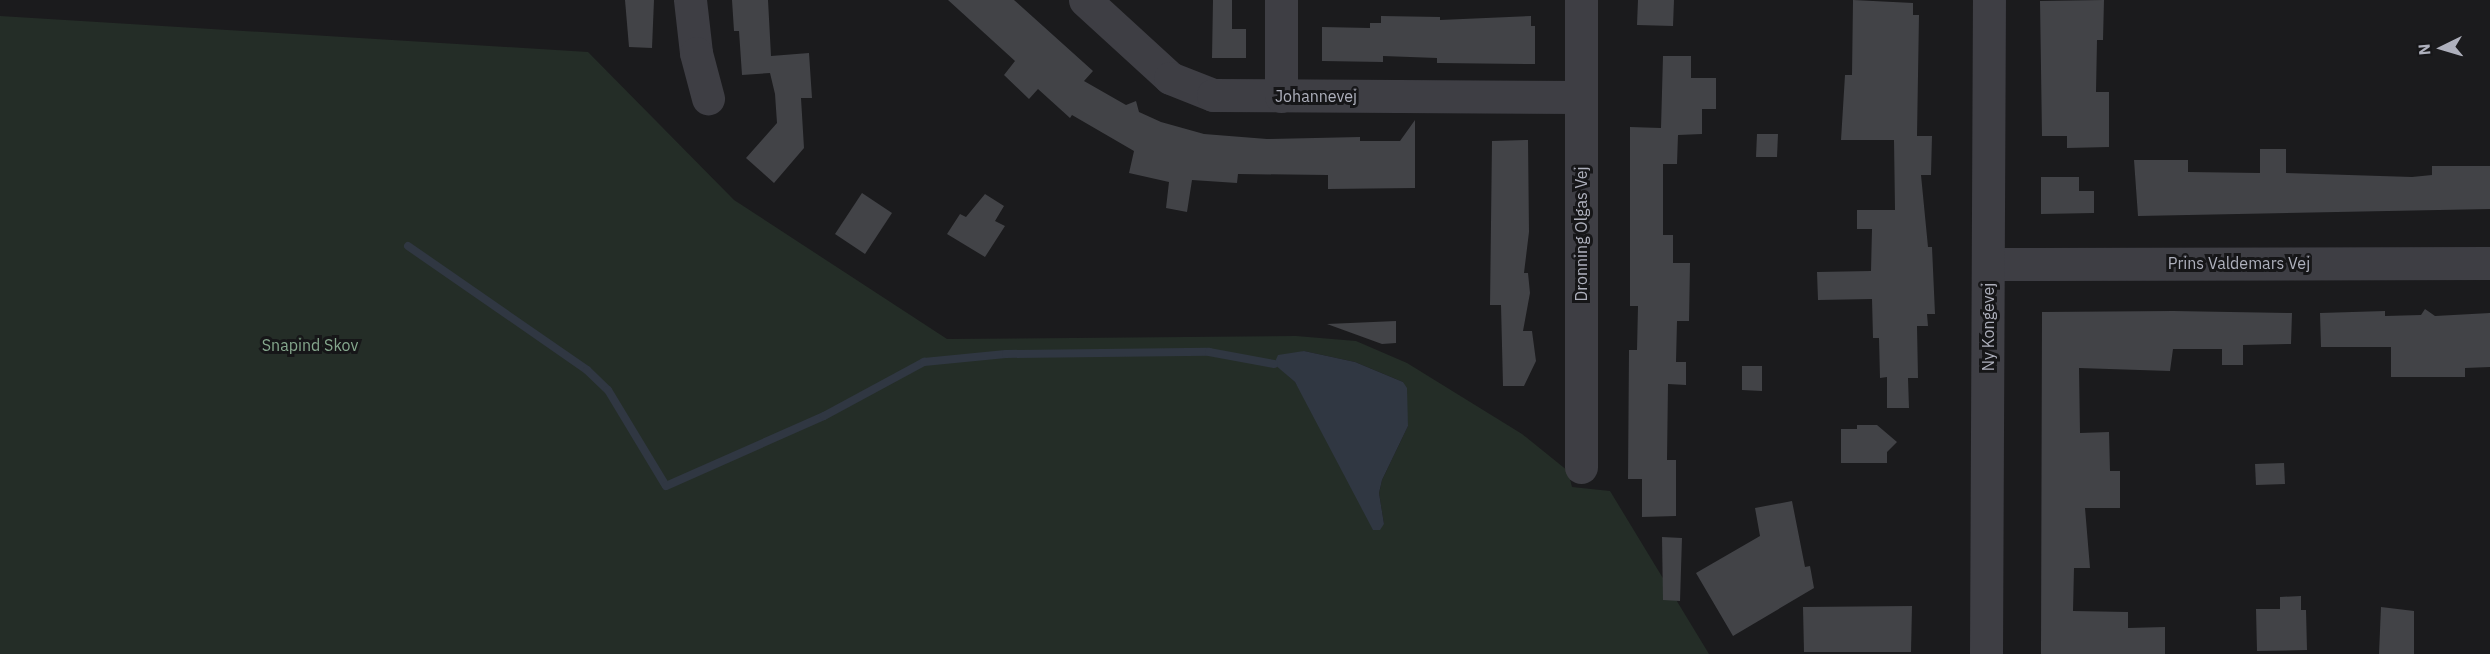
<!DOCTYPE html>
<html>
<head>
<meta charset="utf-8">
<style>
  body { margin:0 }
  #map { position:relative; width:2490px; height:654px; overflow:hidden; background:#1b1b1d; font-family:"IBM Plex Sans",sans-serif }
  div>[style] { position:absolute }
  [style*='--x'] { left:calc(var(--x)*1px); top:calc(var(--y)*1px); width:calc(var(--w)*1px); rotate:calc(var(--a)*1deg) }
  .green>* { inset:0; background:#242d27 }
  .water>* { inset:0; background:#303742 }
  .stream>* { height:8px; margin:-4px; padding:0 4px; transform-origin:4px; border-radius:4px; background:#303742 }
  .building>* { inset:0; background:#424347 }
  .minor>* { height:33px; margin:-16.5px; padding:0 16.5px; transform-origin:16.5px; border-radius:16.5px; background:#3e3e44 }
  span { translate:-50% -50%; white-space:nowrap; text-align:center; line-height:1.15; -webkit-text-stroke:6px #161618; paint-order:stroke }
  .street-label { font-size:16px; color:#aeb0bc }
  .park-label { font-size:16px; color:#85a78d }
  .north { position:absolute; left:2412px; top:18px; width:60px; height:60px; -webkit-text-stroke:4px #161618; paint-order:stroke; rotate:265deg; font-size:16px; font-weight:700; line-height:24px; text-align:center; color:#aeb0bc }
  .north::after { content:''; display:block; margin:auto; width:21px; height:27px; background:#aeb0bc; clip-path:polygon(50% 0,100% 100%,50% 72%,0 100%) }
</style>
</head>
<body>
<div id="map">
  <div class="green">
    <i style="clip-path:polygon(evenodd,0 16px,588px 52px,734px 200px,947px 339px,1296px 336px,1356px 341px,1407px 363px,1522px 434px,1568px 471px,1572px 487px,1610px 491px,1709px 654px,0 654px,0 16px,1304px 351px,1355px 362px,1403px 382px,1408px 426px,1382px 480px,1379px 493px,1384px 524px,1374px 530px,1320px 423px,1295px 382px,1275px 364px,1304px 351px)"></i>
  </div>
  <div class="water">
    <i style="clip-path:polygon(1304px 351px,1355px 362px,1403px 382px,1407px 388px,1408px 426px,1382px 480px,1379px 493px,1384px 524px,1380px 530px,1373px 530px,1295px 382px,1274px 364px,1278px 355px)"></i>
  </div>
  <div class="stream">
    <i style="--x:408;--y:246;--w:218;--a:34.7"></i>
    <i style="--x:587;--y:370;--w:29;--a:44"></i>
    <i style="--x:608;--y:390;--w:112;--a:58.9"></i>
    <i style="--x:666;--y:486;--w:173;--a:-23.9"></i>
    <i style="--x:824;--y:416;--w:114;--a:-28.4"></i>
    <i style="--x:924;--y:362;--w:82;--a:-5.6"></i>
    <i style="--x:1006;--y:354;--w:203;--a:-0.6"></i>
    <i style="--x:1209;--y:352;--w:66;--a:10.5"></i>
  </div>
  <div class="building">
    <i style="clip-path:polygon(625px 0,654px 0,652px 48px,629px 47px)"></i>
    <i style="clip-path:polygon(732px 0,768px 0,771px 56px,809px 53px,812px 98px,801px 98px,804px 148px,774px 183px,746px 158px,777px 123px,775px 94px,770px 73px,742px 75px,739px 31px,734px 31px)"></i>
    <i style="clip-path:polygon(948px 0,1014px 0,1093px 71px,1084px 81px,1126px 105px,1136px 101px,1139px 112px,1161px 122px,1204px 134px,1267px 139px,1360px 137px,1360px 141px,1400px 141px,1415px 120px,1415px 188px,1328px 189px,1328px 175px,1238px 174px,1237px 183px,1192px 180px,1187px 212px,1166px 208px,1169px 182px,1129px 173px,1134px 151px,1072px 115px,1070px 118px,1038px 89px,1029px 99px,1004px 75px,1015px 61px)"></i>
    <i style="clip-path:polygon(1213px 0,1232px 0,1232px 29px,1246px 29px,1246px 58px,1212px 58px)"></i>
    <i style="clip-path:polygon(1638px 0,1674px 0,1673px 26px,1637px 25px)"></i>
    <i style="clip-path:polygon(1853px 0,1913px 3px,1913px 15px,1919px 15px,1917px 136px,1932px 136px,1931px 175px,1921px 175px,1928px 247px,1932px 247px,1935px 314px,1927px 314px,1928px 326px,1917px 326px,1918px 378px,1908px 378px,1909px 408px,1887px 408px,1887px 377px,1880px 378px,1879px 338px,1873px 338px,1872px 299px,1818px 300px,1817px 272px,1871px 271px,1872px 229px,1857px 229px,1857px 210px,1895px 210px,1894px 140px,1841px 140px,1845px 75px,1852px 75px)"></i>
    <i style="clip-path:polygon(2104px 0,2103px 40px,2097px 40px,2096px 92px,2109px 92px,2109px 147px,2067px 148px,2067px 136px,2042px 136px,2040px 1px)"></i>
    <i style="clip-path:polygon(1381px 16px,1440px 17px,1440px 20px,1531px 16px,1531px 26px,1535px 26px,1535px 64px,1437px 63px,1437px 58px,1383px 56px,1383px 62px,1322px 61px,1322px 27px,1370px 28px,1370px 23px,1381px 23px)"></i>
    <i style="clip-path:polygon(1663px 56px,1691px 56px,1691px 78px,1716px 78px,1716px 109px,1702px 109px,1702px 134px,1678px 135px,1677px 164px,1663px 164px,1663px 235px,1673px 235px,1673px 263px,1690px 263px,1689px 321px,1677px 321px,1676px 362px,1686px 362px,1686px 385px,1668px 384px,1667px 460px,1676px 460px,1676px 516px,1642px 517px,1642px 479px,1628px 479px,1629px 350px,1637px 350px,1638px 306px,1630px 306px,1630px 127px,1661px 128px)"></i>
    <i style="clip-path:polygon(1757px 134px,1778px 134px,1777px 157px,1756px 157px)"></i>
    <i style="clip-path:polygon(1528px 140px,1529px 232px,1524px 273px,1528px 273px,1530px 293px,1523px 331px,1532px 331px,1536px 361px,1524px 386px,1503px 386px,1501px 305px,1490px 305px,1492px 141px)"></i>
    <i style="clip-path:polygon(2260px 149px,2286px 149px,2286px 173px,2412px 177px,2432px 175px,2432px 166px,2490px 166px,2490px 209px,2138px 216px,2134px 160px,2188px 160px,2188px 172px,2260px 173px)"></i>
    <i style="clip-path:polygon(2041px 177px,2079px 177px,2079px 191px,2094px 191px,2094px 213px,2041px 214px)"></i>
    <i style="clip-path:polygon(862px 193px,892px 213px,865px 254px,835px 234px)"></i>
    <i style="clip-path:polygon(985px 194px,1004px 206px,995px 221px,1005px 226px,985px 257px,947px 234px,960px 214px,966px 217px)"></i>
    <i style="clip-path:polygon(2425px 309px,2435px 316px,2490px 313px,2490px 367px,2465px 368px,2465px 377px,2391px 377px,2391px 347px,2321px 347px,2320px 313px,2385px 311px,2385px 316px,2421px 315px)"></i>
    <i style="clip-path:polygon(2173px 311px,2292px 313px,2291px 344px,2243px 345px,2243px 365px,2222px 365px,2222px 349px,2173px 349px,2170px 371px,2079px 368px,2080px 433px,2109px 432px,2110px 471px,2120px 471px,2120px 508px,2085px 508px,2090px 568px,2074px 568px,2073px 611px,2128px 612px,2128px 628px,2165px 627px,2165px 654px,2041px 654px,2042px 312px)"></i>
    <i style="clip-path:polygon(1396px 321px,1396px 343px,1382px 344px,1327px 324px)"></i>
    <i style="clip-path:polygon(1742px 366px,1762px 366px,1762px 391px,1742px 390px)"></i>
    <i style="clip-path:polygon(1857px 425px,1877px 425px,1897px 442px,1887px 452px,1887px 463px,1841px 463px,1841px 429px,1857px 429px)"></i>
    <i style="clip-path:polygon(2284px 463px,2285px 484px,2256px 485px,2255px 464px)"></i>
    <i style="clip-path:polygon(1792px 501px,1805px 567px,1810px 566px,1814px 588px,1733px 636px,1696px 573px,1760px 536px,1755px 508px)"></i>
    <i style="clip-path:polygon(1662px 537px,1682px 538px,1680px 601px,1663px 600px)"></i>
    <i style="clip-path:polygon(2301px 596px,2301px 610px,2306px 610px,2307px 650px,2257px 651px,2256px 609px,2280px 609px,2280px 597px)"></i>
    <i style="clip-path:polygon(1912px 606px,1911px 652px,1804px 652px,1803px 607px)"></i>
    <i style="clip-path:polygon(2381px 607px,2414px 611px,2414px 654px,2379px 654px)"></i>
  </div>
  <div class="minor">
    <i style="--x:690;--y:0;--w:53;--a:83.5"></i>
    <i style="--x:696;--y:53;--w:47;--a:75.1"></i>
    <i style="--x:1085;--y:0;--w:115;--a:42.5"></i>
    <i style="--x:1170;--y:78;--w:46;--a:21.6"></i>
    <i style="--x:1213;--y:95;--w:368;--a:0.3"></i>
    <i style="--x:1281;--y:96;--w:96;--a:-90"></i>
    <i style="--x:1989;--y:264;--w:501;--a:-0.11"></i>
    <i style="--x:1581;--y:467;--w:467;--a:-90"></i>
    <i style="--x:1986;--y:654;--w:654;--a:-89.74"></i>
  </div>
  <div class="street-label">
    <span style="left:1316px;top:96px">Johannevej</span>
    <span style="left:1581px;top:234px;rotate:-90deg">Dronning Olgas Vej</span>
    <span style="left:2239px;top:263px">Prins Valdemars Vej</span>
    <span style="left:1988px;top:327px;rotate:-90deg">Ny Kongevej</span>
  </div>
  <div class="park-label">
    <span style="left:310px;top:345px">Snapind Skov</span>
  </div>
  <div class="north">N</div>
</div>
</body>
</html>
